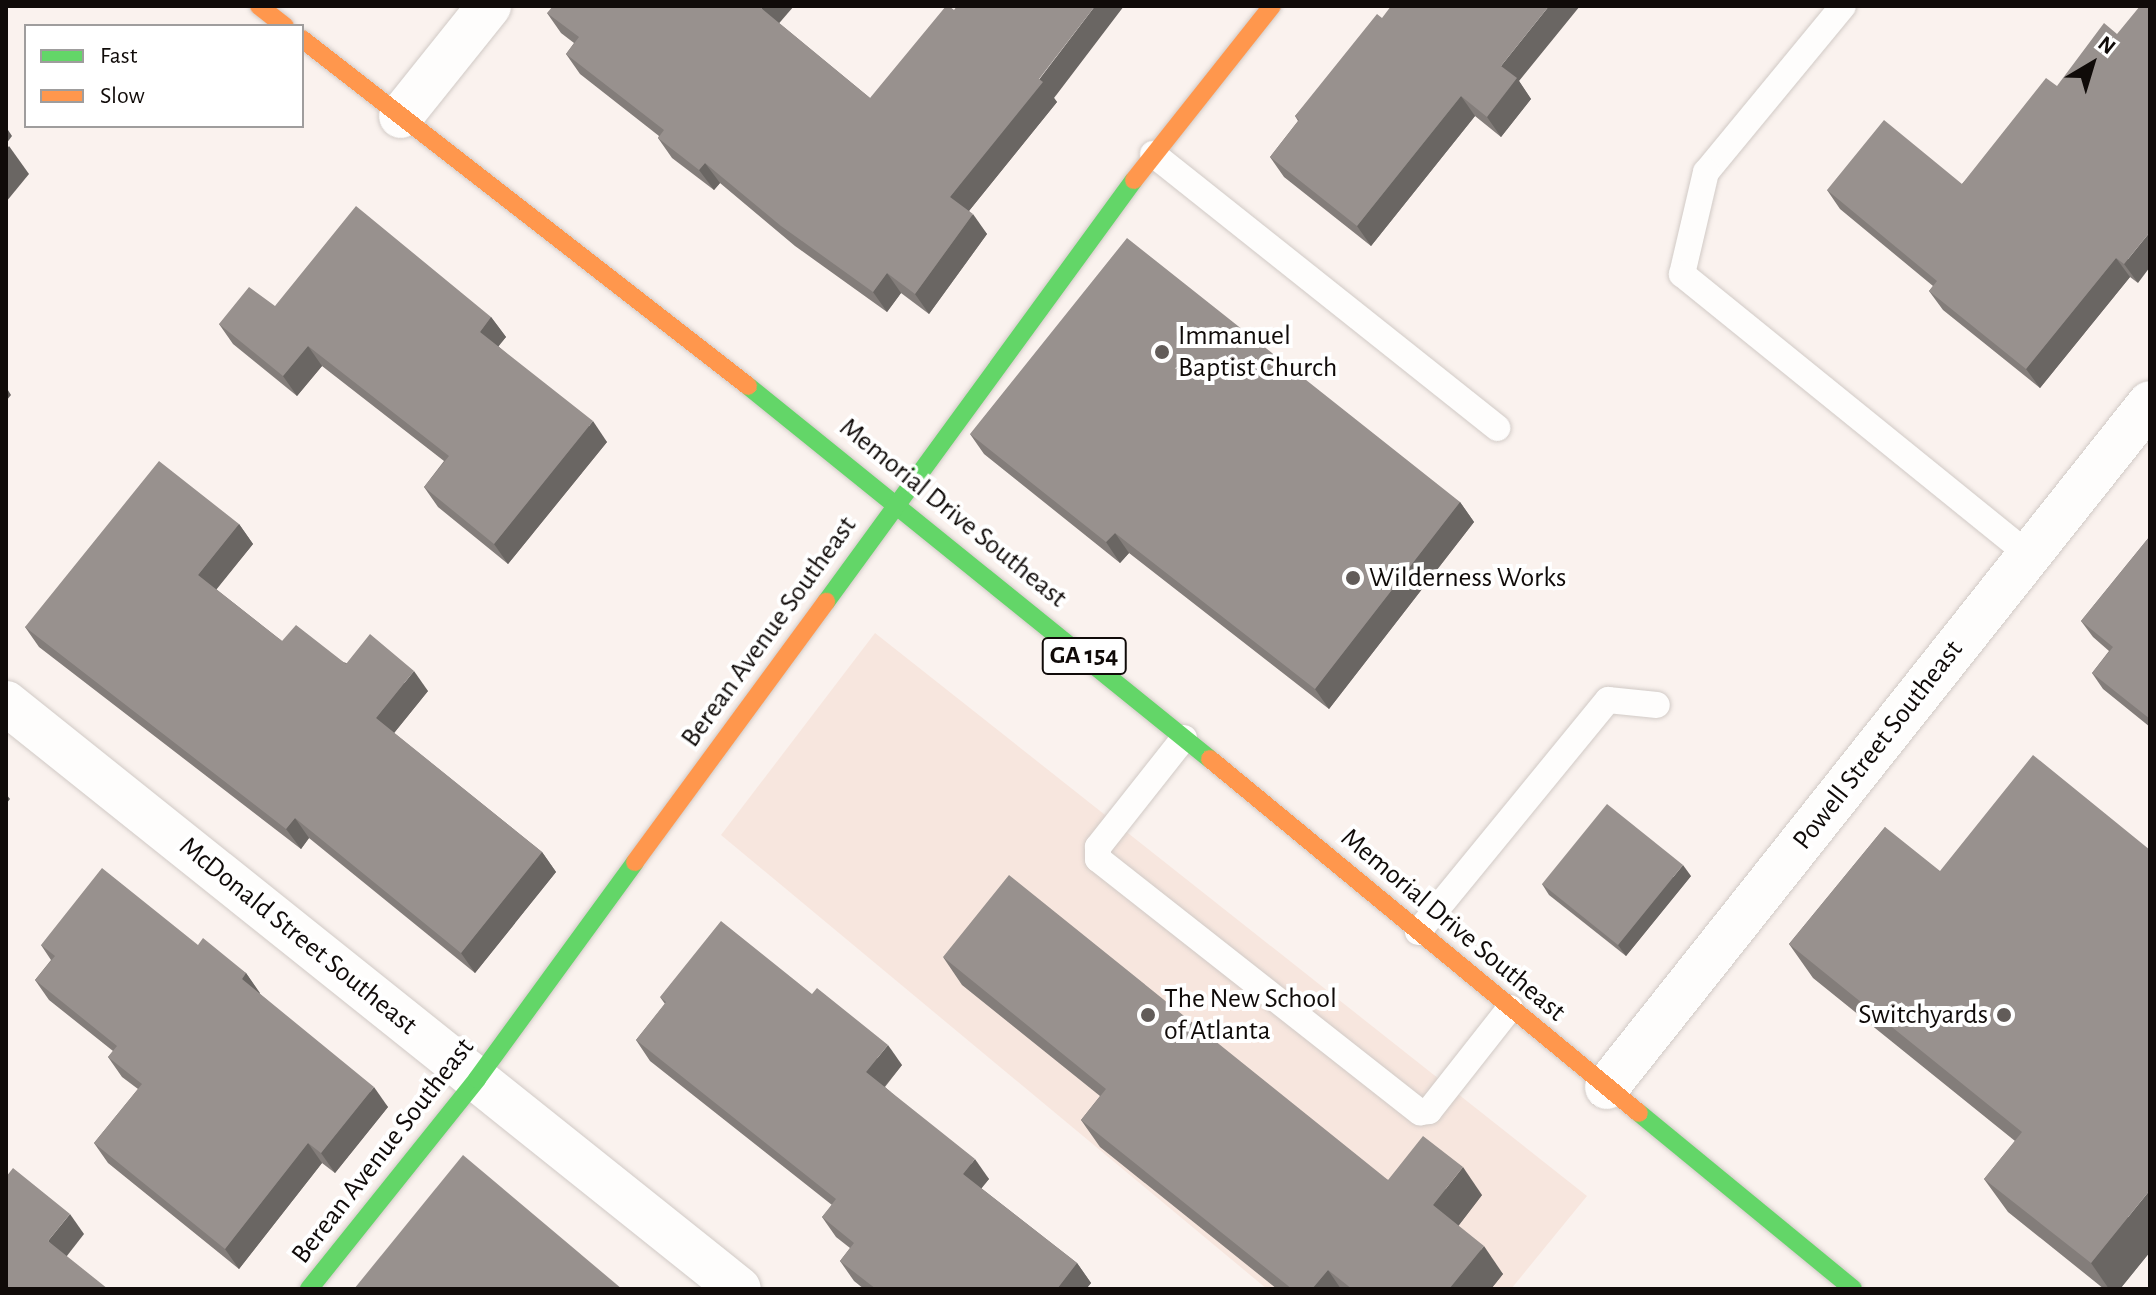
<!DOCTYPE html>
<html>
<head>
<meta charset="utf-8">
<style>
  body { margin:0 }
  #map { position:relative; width:2156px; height:1295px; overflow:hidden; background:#faf2ee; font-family:"Alegreya Sans",sans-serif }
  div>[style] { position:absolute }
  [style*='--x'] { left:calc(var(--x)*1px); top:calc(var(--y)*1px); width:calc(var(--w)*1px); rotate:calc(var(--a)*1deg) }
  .built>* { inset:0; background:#f7e6de }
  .roads { filter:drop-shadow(0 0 2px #d1cac6) drop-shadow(0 0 2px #d1cac6) }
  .lane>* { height:26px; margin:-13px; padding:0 13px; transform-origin:13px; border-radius:13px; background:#fefdfc }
  .street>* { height:44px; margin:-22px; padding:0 22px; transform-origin:22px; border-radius:22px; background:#fefdfc }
  .fast>* { height:18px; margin:-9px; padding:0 9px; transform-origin:9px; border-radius:9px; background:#63d668 }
  .slow>* { height:18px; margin:-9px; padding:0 9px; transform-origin:9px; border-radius:9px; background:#ff974d }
  .wall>* { inset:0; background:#837d7a }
  .shaded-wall>* { inset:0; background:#6a6663 }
  .building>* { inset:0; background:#98918e }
  .dots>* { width:22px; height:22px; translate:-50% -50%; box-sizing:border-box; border:4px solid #fff; border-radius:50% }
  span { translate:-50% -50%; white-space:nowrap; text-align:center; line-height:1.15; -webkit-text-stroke:8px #fff; paint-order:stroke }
  .shield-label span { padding:2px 6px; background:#fff; border:2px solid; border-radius:6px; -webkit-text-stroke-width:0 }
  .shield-label { font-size:26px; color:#100b09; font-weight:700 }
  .poi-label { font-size:28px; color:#100b09 }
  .left { translate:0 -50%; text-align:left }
  .right { translate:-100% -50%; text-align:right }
  .street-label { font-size:28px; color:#100b09 }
  .frame { position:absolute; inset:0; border:8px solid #100b09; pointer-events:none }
  .legend { position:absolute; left:24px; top:24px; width:280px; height:104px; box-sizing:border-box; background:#fff; border:2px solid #9f9d9d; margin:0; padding:10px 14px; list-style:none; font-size:24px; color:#100b09 }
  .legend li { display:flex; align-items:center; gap:16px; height:40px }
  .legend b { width:40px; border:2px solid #9f9d9d }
  .north { position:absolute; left:2052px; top:24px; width:80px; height:80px; -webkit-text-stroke:6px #fff; paint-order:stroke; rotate:38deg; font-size:22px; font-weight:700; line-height:32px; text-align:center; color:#100b09 }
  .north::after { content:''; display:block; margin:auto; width:28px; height:36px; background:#100b09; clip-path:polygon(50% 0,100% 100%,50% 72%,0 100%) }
</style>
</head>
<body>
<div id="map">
  <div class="built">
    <i style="clip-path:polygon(875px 633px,1587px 1196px,1511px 1289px,1267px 1289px,721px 835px)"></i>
  </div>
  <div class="roads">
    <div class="lane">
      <i style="--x:1843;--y:6;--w:215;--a:129.5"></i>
      <i style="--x:1706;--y:172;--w:105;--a:103.2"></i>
      <i style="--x:1682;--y:274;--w:447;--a:39"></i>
      <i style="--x:1153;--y:154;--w:440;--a:38.5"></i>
      <i style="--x:1184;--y:738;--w:139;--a:128.3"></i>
      <i style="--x:1098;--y:847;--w:12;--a:90"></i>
      <i style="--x:1098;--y:859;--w:410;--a:38.2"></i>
      <i style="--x:1420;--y:1112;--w:9;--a:-6"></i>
      <i style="--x:1429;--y:1111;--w:131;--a:-51.8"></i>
      <i style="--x:1418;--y:932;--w:300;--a:-50.7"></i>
      <i style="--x:1608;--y:700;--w:49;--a:5.8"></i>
    </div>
    <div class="street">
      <i style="--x:401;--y:116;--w:141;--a:-51.3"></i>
      <i style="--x:6;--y:703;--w:938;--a:38.64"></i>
      <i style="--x:1607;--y:1087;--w:873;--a:-51.56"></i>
    </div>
    <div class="fast">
      <i style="--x:748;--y:386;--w:594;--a:38.92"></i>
      <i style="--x:826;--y:602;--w:522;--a:-53.88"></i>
      <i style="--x:1639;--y:1113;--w:277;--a:39.4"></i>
      <i style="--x:309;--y:1289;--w:269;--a:-51.3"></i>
      <i style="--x:477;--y:1079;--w:268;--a:-53.9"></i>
    </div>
    <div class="slow">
      <i style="--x:259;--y:6;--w:33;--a:38"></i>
      <i style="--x:302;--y:39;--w:565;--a:37.88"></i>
      <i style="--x:1134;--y:180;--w:222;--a:-51.6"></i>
      <i style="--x:1210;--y:759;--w:556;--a:39.53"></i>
      <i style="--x:635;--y:862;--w:323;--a:-53.7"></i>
    </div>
  </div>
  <div class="wall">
    <i style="clip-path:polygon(547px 13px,779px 23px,870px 98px,1054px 98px,1057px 102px,969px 211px,987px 234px,929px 314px,901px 293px,887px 312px,795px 246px,720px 183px,714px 190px,672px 158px,658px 138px,659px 136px,580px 74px,566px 54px,574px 43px,561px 33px)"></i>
    <i style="clip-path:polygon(1382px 18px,1519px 81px,1531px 99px,1501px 137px,1475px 116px,1371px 246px,1284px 177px,1270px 157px,1298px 121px,1295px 116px)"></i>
    <i style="clip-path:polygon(2057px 86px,2138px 283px,2130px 277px,2040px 388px,1943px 310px,1929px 291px,1933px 286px,1840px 209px,1827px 190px,1962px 184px)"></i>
    <i style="clip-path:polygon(275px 306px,491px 317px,506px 337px,498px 346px,607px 442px,508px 564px,438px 507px,424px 487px,444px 461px,322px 366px,297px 396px,233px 344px,219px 324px)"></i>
    <i style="clip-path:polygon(970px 434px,1460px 502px,1474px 522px,1329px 709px,1129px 553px,1120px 563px,984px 454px)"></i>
    <i style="clip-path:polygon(239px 524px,253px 544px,216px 589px,282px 641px,428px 691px,394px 733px,542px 852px,556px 872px,475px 973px,309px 838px,301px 849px,39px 647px,25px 627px)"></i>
    <i style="clip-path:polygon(2150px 536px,2150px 727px,2103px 689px,2092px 673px,2109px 651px,2093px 637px,2081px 621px)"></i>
    <i style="clip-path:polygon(1885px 827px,2150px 1252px,2120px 1289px,2104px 1289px,2008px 1212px,1984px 1179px,2015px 1141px,1813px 978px,1789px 944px)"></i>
    <i style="clip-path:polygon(1691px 876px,1626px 956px,1549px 895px,1542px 884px)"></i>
    <i style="clip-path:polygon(41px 945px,198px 945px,246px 973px,260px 994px,388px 1107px,335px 1173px,322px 1163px,239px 1269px,108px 1163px,94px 1143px,138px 1089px,122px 1077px,108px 1057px,113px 1051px,49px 1000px,35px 980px,51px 960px)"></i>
    <i style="clip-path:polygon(943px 957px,1388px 1180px,1482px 1195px,1458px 1226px,1503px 1274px,1491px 1289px,1277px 1289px,1100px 1147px,1081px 1120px,1100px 1096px,962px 985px)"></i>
    <i style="clip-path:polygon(660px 997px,902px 1065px,885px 1087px,989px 1179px,981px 1188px,1077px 1263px,1091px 1283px,1086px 1289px,864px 1289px,854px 1281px,840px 1261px,850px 1248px,836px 1237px,822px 1217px,832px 1205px,650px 1061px,636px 1040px,665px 1004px)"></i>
  </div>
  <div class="shaded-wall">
    <i style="clip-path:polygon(763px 6px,794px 6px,775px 28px,761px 8px)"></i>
    <i style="clip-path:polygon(1095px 6px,1124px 6px,1054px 98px,1057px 102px,964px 217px,950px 197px)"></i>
    <i style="clip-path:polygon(1549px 6px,1580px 6px,1519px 81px,1531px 99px,1501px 137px,1487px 117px,1501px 66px)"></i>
    <i style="clip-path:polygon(1461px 96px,1475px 116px,1371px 246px,1357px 226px)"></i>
    <i style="clip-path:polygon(6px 127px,12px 136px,6px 144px)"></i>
    <i style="clip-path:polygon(9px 146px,29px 174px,6px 202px,6px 150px)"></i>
    <i style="clip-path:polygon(705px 163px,720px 183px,714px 190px,699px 170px)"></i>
    <i style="clip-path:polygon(973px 214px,987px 234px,929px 314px,915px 294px)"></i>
    <i style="clip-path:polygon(2150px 232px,2150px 267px,2138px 283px,2124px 264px)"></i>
    <i style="clip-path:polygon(2116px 258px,2130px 277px,2040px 388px,2026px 369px)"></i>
    <i style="clip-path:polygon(887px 273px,901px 293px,887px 312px,873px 292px)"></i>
    <i style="clip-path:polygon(491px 317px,506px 337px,494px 352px,480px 332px)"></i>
    <i style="clip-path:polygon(308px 346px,322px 366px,297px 396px,283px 376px)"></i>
    <i style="clip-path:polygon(6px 387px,11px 395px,6px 401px)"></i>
    <i style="clip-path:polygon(593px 421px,607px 442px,508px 564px,494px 544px)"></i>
    <i style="clip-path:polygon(1460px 502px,1474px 522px,1329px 709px,1315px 689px)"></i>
    <i style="clip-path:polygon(239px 524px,253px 544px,212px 595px,198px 575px)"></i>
    <i style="clip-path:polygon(1115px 533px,1129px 553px,1120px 563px,1106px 542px)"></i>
    <i style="clip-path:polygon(414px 671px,428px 691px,390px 738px,376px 718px)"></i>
    <i style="clip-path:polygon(6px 794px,10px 799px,6px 804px)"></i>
    <i style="clip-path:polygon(295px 818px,309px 838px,301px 849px,286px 829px)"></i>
    <i style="clip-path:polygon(542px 852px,556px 872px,475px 973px,461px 953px)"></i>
    <i style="clip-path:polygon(1683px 865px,1691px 876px,1626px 956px,1618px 945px)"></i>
    <i style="clip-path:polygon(246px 973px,260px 993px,256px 999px,242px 979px)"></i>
    <i style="clip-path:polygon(888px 1045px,902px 1065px,880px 1092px,866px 1072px)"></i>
    <i style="clip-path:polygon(374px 1087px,388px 1107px,335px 1173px,321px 1153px)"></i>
    <i style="clip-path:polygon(308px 1143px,322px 1163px,239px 1269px,225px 1249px)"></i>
    <i style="clip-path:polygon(975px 1159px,989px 1179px,977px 1194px,963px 1174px)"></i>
    <i style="clip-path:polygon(1463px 1167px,1482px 1195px,1453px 1233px,1433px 1205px)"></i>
    <i style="clip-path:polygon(2150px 1190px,2150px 1252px,2120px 1289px,2109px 1289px,2091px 1263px)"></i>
    <i style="clip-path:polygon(70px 1214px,84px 1234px,63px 1261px,48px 1241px)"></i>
    <i style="clip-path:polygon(1484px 1246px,1503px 1274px,1491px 1289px,1449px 1289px)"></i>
    <i style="clip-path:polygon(1077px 1263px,1091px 1283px,1086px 1289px,1057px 1289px)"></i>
    <i style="clip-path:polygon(1328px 1270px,1341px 1289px,1312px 1289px)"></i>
  </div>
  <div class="building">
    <i style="clip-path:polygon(553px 6px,763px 6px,761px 8px,870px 98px,946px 6px,949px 6px,954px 10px,957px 6px,1095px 6px,1039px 79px,1043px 82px,950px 197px,973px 214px,915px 294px,887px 273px,873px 292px,781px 226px,705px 163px,699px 170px,658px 138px,664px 130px,566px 54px,579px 37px,547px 13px)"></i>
    <i style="clip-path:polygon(1391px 6px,1549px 6px,1501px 66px,1517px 78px,1487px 117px,1461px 96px,1357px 226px,1270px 157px,1299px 120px,1295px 116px,1377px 14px,1382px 18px)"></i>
    <i style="clip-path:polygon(2140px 6px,2150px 6px,2150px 232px,2124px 264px,2116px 258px,2026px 369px,1929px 291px,1937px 281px,1827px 190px,1884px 120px,1962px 184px,2046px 78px,2057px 86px,2104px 23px,2117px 34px)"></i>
    <i style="clip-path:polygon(356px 206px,491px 317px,480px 332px,593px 421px,494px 544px,424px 487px,449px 456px,308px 346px,283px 376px,219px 324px,249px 287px,275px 306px)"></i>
    <i style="clip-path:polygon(1127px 238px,1460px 502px,1315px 689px,1115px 533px,1106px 542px,970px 434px)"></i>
    <i style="clip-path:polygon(159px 461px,239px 524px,198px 575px,282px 641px,296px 625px,346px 664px,370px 634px,414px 671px,376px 718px,542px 852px,461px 953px,295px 818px,286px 829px,25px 627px)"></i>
    <i style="clip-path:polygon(2150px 536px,2150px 719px,2092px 673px,2113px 647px,2081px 621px)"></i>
    <i style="clip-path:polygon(2033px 755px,2150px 850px,2150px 1190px,2091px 1263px,1984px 1179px,2022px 1132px,1789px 944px,1885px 827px,1940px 871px)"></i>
    <i style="clip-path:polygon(1607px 804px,1683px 865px,1618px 945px,1542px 884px)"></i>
    <i style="clip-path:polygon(102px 868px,198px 945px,203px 938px,246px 973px,242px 979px,374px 1087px,321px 1153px,308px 1143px,225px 1249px,94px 1143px,142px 1084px,108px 1057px,117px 1046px,35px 980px,55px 956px,41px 945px)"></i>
    <i style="clip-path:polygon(1009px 875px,1388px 1180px,1423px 1136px,1463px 1167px,1433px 1205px,1484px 1246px,1449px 1289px,1352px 1289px,1328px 1270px,1312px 1289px,1292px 1289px,1081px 1120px,1106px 1089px,943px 957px)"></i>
    <i style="clip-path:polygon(721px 921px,812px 994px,817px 988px,888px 1045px,866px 1072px,975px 1159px,963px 1174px,1077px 1263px,1057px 1289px,876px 1289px,840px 1261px,854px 1243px,822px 1217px,836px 1199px,636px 1040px,666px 1002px,660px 997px)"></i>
    <i style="clip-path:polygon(463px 1155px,622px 1289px,354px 1289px)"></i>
    <i style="clip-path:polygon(13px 1168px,70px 1214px,48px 1241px,108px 1289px,6px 1289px,6px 1177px)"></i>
  </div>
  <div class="dots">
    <i style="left:1162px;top:352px;background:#625c59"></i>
    <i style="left:1353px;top:578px;background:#625c59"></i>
    <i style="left:1148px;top:1015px;background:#625c59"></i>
    <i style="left:2004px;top:1015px;background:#625c59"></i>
  </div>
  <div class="shield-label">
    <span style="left:1084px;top:656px">GA 154</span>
  </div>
  <div class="poi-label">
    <span class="left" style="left:1178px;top:352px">Immanuel<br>Baptist Church</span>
    <span class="left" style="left:1369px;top:578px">Wilderness Works</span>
    <span class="left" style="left:1164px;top:1015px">The New School<br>of Atlanta</span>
    <span class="right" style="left:1988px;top:1015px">Switchyards</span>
  </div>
  <div class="street-label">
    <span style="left:953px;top:513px;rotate:39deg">Memorial Drive Southeast</span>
    <span style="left:769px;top:632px;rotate:-54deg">Berean Avenue Southeast</span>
    <span style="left:1878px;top:745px;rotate:-52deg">Powell Street Southeast</span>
    <span style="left:1453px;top:925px;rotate:40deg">Memorial Drive Southeast</span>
    <span style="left:298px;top:936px;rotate:39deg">McDonald Street Southeast</span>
    <span style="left:383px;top:1151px;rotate:-52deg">Berean Avenue Southeast</span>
  </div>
  <div class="frame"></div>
  <ul class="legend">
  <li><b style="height:10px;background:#63d668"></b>Fast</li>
  <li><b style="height:10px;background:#ff974d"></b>Slow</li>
  </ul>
  <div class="north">N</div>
</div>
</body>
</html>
